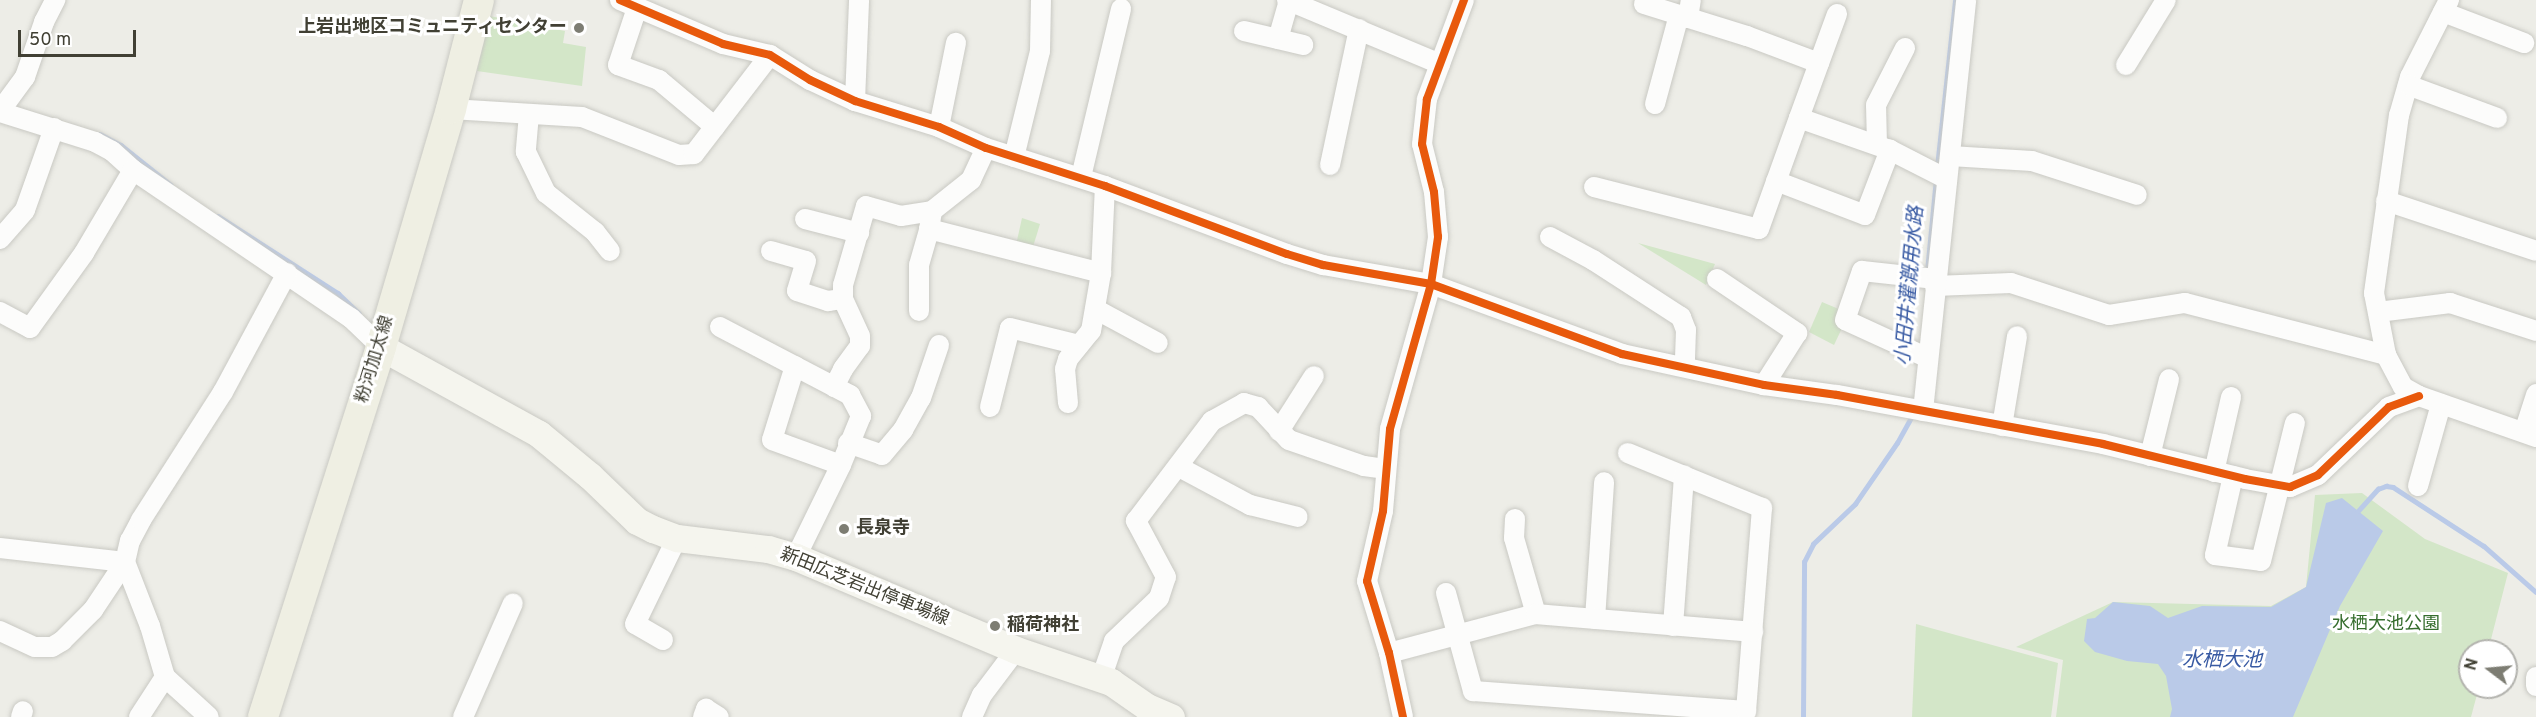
<!DOCTYPE html>
<html>
<head>
<meta charset="utf-8">
<style>
  body { margin:0 }
  #map { position:relative; width:2536px; height:717px; overflow:hidden; background:#edede7; font-family:Overpass,"Noto Sans JP",sans-serif }
  div>[style] { position:absolute }
  [style*='--x'] { left:calc(var(--x)*1px); top:calc(var(--y)*1px); width:calc(var(--w)*1px); rotate:calc(var(--a)*1deg) }
  .green>* { inset:0; background:#d3e6c8 }
  .water>* { inset:0; background:#bacae8 }
  .stream>* { height:4.5px; margin:-2.25px; padding:0 2.25px; transform-origin:2.25px; border-radius:2.25px; background:#bacae8 }
  .roads { filter:drop-shadow(0 0 2px #c9c9c3) drop-shadow(0 0 2px #c9c9c3) }
  .minor>* { height:20px; margin:-10px; padding:0 10px; transform-origin:10px; border-radius:10px; background:#fcfcfb }
  .secondary>* { height:27px; margin:-13.5px; padding:0 13.5px; transform-origin:13.5px; border-radius:13.5px; background:#f5f5ee }
  .primary>* { height:30px; margin:-15px; padding:0 15px; transform-origin:15px; border-radius:15px; background:#efefe3 }
  .cycleway>* { height:8px; margin:-4px; padding:0 4px; transform-origin:4px; border-radius:4px; background:#e8590c }
  .dots>* { width:16px; height:16px; translate:-50% -50%; box-sizing:border-box; border:3px solid #fff; border-radius:50% }
  span { translate:-50% -50%; white-space:nowrap; text-align:center; line-height:1.15; -webkit-text-stroke:6px #fff; paint-order:stroke }
  .poi-label { font-size:18px; color:#414034; font-weight:700 }
  .right { translate:-100% -50%; text-align:right }
  .left { translate:0 -50%; text-align:left }
  .street-label { font-size:18px; color:#414034 }
  .park-label { font-size:18px; color:#356d2d }
  .water-label { font-size:20px; color:#385aa3; font-style:italic }
  .north { position:absolute; left:2458px; top:639px; width:60px; height:60px; box-sizing:border-box; background:#fff; border:2px solid #b3b3ae; border-radius:50%; rotate:286deg; font-size:16px; font-weight:700; line-height:24px; text-align:center; color:#414034 }
  .north::after { content:''; display:block; margin:auto; width:21px; height:27px; background:#7d7d73; clip-path:polygon(50% 0,100% 100%,50% 72%,0 100%) }
  .scale { position:absolute; left:18px; top:30px; width:118px; height:27px; box-sizing:border-box; border:3px solid #414034; border-top:0; padding-left:8px; font-size:18px; line-height:21px; white-space:nowrap; color:#414034; -webkit-text-stroke:4px #fff; paint-order:stroke }
</style>
</head>
<body>
<div id="map">
  <div class="green">
    <i style="clip-path:polygon(490px 16px,565px 31px,563px 43px,586px 47px,582px 86px,477px 71px)"></i>
    <i style="clip-path:polygon(1022px 218px,1040px 224px,1032px 250px,1016px 245px)"></i>
    <i style="clip-path:polygon(1638px 243px,1715px 264px,1706px 285px)"></i>
    <i style="clip-path:polygon(1822px 302px,1841px 310px,1843px 326px,1834px 345px,1809px 332px)"></i>
    <i style="clip-path:polygon(2362px 493px,2425px 539px,2508px 573px,2488px 651px,2470px 651px,2470px 687px,2479px 687px,2471px 717px,2056px 717px,2063px 660px,2016px 647px,2113px 602px,2271px 606px,2306px 587px,2315px 495px)"></i>
    <i style="clip-path:polygon(1916px 624px,2058px 663px,2051px 717px,1912px 717px)"></i>
  </div>
  <div class="water">
    <i style="clip-path:polygon(2342px 498px,2383px 531px,2340px 606px,2293px 717px,2170px 717px,2172px 709px,2166px 676px,2158px 664px,2127px 661px,2095px 652px,2084px 641px,2087px 619px,2095px 618px,2113px 602px,2150px 606px,2168px 618px,2202px 606px,2271px 607px,2306px 587px,2326px 503px)"></i>
  </div>
  <div class="stream">
    <i style="--x:100;--y:134;--w:24;--a:28"></i>
    <i style="--x:121;--y:145;--w:64;--a:38.7"></i>
    <i style="--x:1937;--y:167;--w:168;--a:-83.8"></i>
    <i style="--x:218;--y:216;--w:143;--a:32.7"></i>
    <i style="--x:338;--y:293;--w:29;--a:44"></i>
    <i style="--x:1927;--y:272;--w:93;--a:-84.5"></i>
    <i style="--x:2358;--y:511;--w:30;--a:-48"></i>
    <i style="--x:2378;--y:489;--w:9;--a:-21"></i>
    <i style="--x:2386;--y:486;--w:7;--a:8"></i>
    <i style="--x:2393;--y:487;--w:108;--a:33"></i>
    <i style="--x:2484;--y:546;--w:69;--a:41.5"></i>
    <i style="--x:1803;--y:717;--w:155;--a:-89.6"></i>
    <i style="--x:1804;--y:562;--w:20;--a:-63"></i>
    <i style="--x:1813;--y:544;--w:58;--a:-43.6"></i>
    <i style="--x:1855;--y:504;--w:74;--a:-55.5"></i>
    <i style="--x:1897;--y:443;--w:33;--a:-61"></i>
  </div>
  <div class="roads">
    <div class="minor">
      <i style="--x:620;--y:0;--w:112;--a:23.1"></i>
      <i style="--x:723;--y:44;--w:48;--a:13.2"></i>
      <i style="--x:770;--y:55;--w:47;--a:32"></i>
      <i style="--x:810;--y:80;--w:50;--a:25"></i>
      <i style="--x:855;--y:101;--w:88;--a:17.2"></i>
      <i style="--x:939;--y:127;--w:51;--a:24.1"></i>
      <i style="--x:986;--y:148;--w:125;--a:17.7"></i>
      <i style="--x:1105;--y:186;--w:194;--a:20.5"></i>
      <i style="--x:1287;--y:254;--w:38;--a:17"></i>
      <i style="--x:1323;--y:265;--w:110;--a:10"></i>
      <i style="--x:1431;--y:284;--w:203;--a:20.1"></i>
      <i style="--x:1622;--y:354;--w:145;--a:12.3"></i>
      <i style="--x:1764;--y:385;--w:74;--a:7.8"></i>
      <i style="--x:1837;--y:395;--w:270;--a:10.4"></i>
      <i style="--x:2103;--y:444;--w:146;--a:13.8"></i>
      <i style="--x:2245;--y:479;--w:46;--a:10.1"></i>
      <i style="--x:2290;--y:487;--w:30;--a:-23"></i>
      <i style="--x:2318;--y:475;--w:98;--a:-43.8"></i>
      <i style="--x:2389;--y:407;--w:32;--a:-20"></i>
      <i style="--x:1287;--y:0;--w:166;--a:22.7"></i>
      <i style="--x:2449;--y:0;--w:86;--a:116.9"></i>
      <i style="--x:2410;--y:77;--w:40;--a:106"></i>
      <i style="--x:2399;--y:115;--w:180;--a:98"></i>
      <i style="--x:2374;--y:293;--w:63;--a:79"></i>
      <i style="--x:2386;--y:355;--w:36;--a:62"></i>
      <i style="--x:2403;--y:387;--w:18;--a:29"></i>
      <i style="--x:2419;--y:396;--w:124;--a:19.3"></i>
      <i style="--x:1644;--y:4;--w:108;--a:17.3"></i>
      <i style="--x:1747;--y:36;--w:77;--a:20.6"></i>
      <i style="--x:637;--y:8;--w:60;--a:108.4"></i>
      <i style="--x:618;--y:65;--w:44;--a:20.1"></i>
      <i style="--x:659;--y:80;--w:73;--a:40"></i>
      <i style="--x:2443;--y:12;--w:87;--a:20.9"></i>
      <i style="--x:1837;--y:14;--w:111;--a:110.1"></i>
      <i style="--x:1799;--y:118;--w:96;--a:19.4"></i>
      <i style="--x:1890;--y:150;--w:64;--a:27"></i>
      <i style="--x:1688;--y:18;--w:18;--a:-81"></i>
      <i style="--x:1244;--y:31;--w:61;--a:13.3"></i>
      <i style="--x:1278;--y:39;--w:40;--a:-74"></i>
      <i style="--x:2126;--y:65;--w:76;--a:-58.4"></i>
      <i style="--x:2408;--y:85;--w:95;--a:20.3"></i>
      <i style="--x:855;--y:101;--w:101;--a:-87.7"></i>
      <i style="--x:1655;--y:104;--w:92;--a:-74.9"></i>
      <i style="--x:451;--y:109;--w:131;--a:3.5"></i>
      <i style="--x:582;--y:117;--w:104;--a:21.4"></i>
      <i style="--x:679;--y:155;--w:15;--a:-4"></i>
      <i style="--x:694;--y:154;--w:125;--a:-52.5"></i>
      <i style="--x:0;--y:111;--w:42;--a:-53.7"></i>
      <i style="--x:25;--y:77;--w:58;--a:-70.9"></i>
      <i style="--x:44;--y:22;--w:25;--a:-63"></i>
      <i style="--x:0;--y:112;--w:100;--a:17.5"></i>
      <i style="--x:95;--y:142;--w:19;--a:28"></i>
      <i style="--x:112;--y:151;--w:28;--a:42"></i>
      <i style="--x:133;--y:170;--w:263;--a:34.2"></i>
      <i style="--x:351;--y:318;--w:42;--a:44"></i>
      <i style="--x:529;--y:114;--w:38;--a:95"></i>
      <i style="--x:526;--y:152;--w:46;--a:64"></i>
      <i style="--x:546;--y:193;--w:63;--a:38.5"></i>
      <i style="--x:595;--y:232;--w:24;--a:52"></i>
      <i style="--x:939;--y:127;--w:86;--a:-78.6"></i>
      <i style="--x:1877;--y:145;--w:40;--a:-91.4"></i>
      <i style="--x:1876;--y:105;--w:64;--a:-63"></i>
      <i style="--x:1950;--y:156;--w:82;--a:3.5"></i>
      <i style="--x:2032;--y:161;--w:110;--a:17.9"></i>
      <i style="--x:1014;--y:157;--w:109;--a:-76.2"></i>
      <i style="--x:1040;--y:51;--w:51;--a:-88.9"></i>
      <i style="--x:1330;--y:165;--w:139;--a:-78"></i>
      <i style="--x:1081;--y:177;--w:173;--a:-76.6"></i>
      <i style="--x:1776;--y:181;--w:95;--a:20.9"></i>
      <i style="--x:1865;--y:215;--w:70;--a:-69"></i>
      <i style="--x:1594;--y:187;--w:170;--a:14.3"></i>
      <i style="--x:1759;--y:229;--w:118;--a:-70.2"></i>
      <i style="--x:2386;--y:201;--w:158;--a:18.4"></i>
      <i style="--x:932;--y:211;--w:18;--a:99"></i>
      <i style="--x:929;--y:229;--w:178;--a:14.3"></i>
      <i style="--x:1101;--y:273;--w:87;--a:-87.4"></i>
      <i style="--x:805;--y:219;--w:56;--a:14.5"></i>
      <i style="--x:1550;--y:237;--w:49;--a:28.1"></i>
      <i style="--x:1593;--y:260;--w:105;--a:32.9"></i>
      <i style="--x:1681;--y:317;--w:14;--a:69"></i>
      <i style="--x:1686;--y:330;--w:37;--a:92"></i>
      <i style="--x:0;--y:239;--w:38;--a:-49"></i>
      <i style="--x:25;--y:210;--w:87;--a:-70.5"></i>
      <i style="--x:771;--y:251;--w:36;--a:16"></i>
      <i style="--x:806;--y:261;--w:31;--a:107"></i>
      <i style="--x:797;--y:291;--w:33;--a:18"></i>
      <i style="--x:828;--y:301;--w:15;--a:-8"></i>
      <i style="--x:1717;--y:279;--w:97;--a:34"></i>
      <i style="--x:1797;--y:333;--w:62;--a:122.4"></i>
      <i style="--x:1935;--y:286;--w:76;--a:-2.3"></i>
      <i style="--x:2011;--y:283;--w:103;--a:18.1"></i>
      <i style="--x:2109;--y:315;--w:77;--a:-9"></i>
      <i style="--x:2185;--y:303;--w:208;--a:14.5"></i>
      <i style="--x:1097;--y:310;--w:69;--a:28.4"></i>
      <i style="--x:919;--y:311;--w:46;--a:-90"></i>
      <i style="--x:919;--y:265;--w:37;--a:-74"></i>
      <i style="--x:0;--y:312;--w:34;--a:28"></i>
      <i style="--x:30;--y:328;--w:92;--a:-54.2"></i>
      <i style="--x:84;--y:253;--w:96;--a:-59.4"></i>
      <i style="--x:2378;--y:312;--w:73;--a:-7.1"></i>
      <i style="--x:2450;--y:303;--w:90;--a:18"></i>
      <i style="--x:720;--y:327;--w:147;--a:27.6"></i>
      <i style="--x:850;--y:395;--w:24;--a:62"></i>
      <i style="--x:861;--y:416;--w:53;--a:112.2"></i>
      <i style="--x:841;--y:465;--w:102;--a:116.1"></i>
      <i style="--x:1928;--y:358;--w:91;--a:-155.4"></i>
      <i style="--x:1845;--y:320;--w:52;--a:-70.9"></i>
      <i style="--x:1862;--y:271;--w:74;--a:6.2"></i>
      <i style="--x:795;--y:366;--w:77;--a:107.3"></i>
      <i style="--x:772;--y:440;--w:73;--a:19.9"></i>
      <i style="--x:834;--y:387;--w:20;--a:-63"></i>
      <i style="--x:843;--y:369;--w:29;--a:-54"></i>
      <i style="--x:860;--y:346;--w:10;--a:-90"></i>
      <i style="--x:860;--y:336;--w:41;--a:-114.7"></i>
      <i style="--x:843;--y:299;--w:14;--a:-90"></i>
      <i style="--x:843;--y:285;--w:82;--a:-73.8"></i>
      <i style="--x:866;--y:206;--w:36;--a:16"></i>
      <i style="--x:901;--y:216;--w:31;--a:-9"></i>
      <i style="--x:932;--y:211;--w:50;--a:-38.5"></i>
      <i style="--x:971;--y:180;--w:35;--a:-65"></i>
      <i style="--x:1068;--y:403;--w:34;--a:-95"></i>
      <i style="--x:1065;--y:369;--w:10;--a:-73"></i>
      <i style="--x:1068;--y:359;--w:36;--a:-51"></i>
      <i style="--x:1091;--y:331;--w:59;--a:-80.2"></i>
      <i style="--x:990;--y:407;--w:81;--a:-75.8"></i>
      <i style="--x:1010;--y:328;--w:71;--a:13.8"></i>
      <i style="--x:1923;--y:411;--w:413;--a:-84"></i>
      <i style="--x:2002;--y:426;--w:91;--a:-80.5"></i>
      <i style="--x:1279;--y:431;--w:65;--a:-57.5"></i>
      <i style="--x:2524;--y:432;--w:40;--a:-72"></i>
      <i style="--x:848;--y:443;--w:36;--a:19"></i>
      <i style="--x:882;--y:455;--w:33;--a:-50"></i>
      <i style="--x:903;--y:430;--w:37;--a:-61"></i>
      <i style="--x:921;--y:398;--w:56;--a:-71.2"></i>
      <i style="--x:2150;--y:456;--w:79;--a:-76.1"></i>
      <i style="--x:1179;--y:467;--w:81;--a:28.2"></i>
      <i style="--x:1250;--y:505;--w:49;--a:14"></i>
      <i style="--x:2214;--y:472;--w:77;--a:-77.2"></i>
      <i style="--x:2233;--y:476;--w:81;--a:102.8"></i>
      <i style="--x:2215;--y:555;--w:46;--a:7.4"></i>
      <i style="--x:2261;--y:561;--w:142;--a:-76.2"></i>
      <i style="--x:2418;--y:486;--w:85;--a:-74.3"></i>
      <i style="--x:1515;--y:519;--w:19;--a:93"></i>
      <i style="--x:1514;--y:538;--w:79;--a:73.9"></i>
      <i style="--x:0;--y:548;--w:126;--a:6.4"></i>
      <i style="--x:125;--y:562;--w:69;--a:68.7"></i>
      <i style="--x:150;--y:626;--w:53;--a:73.6"></i>
      <i style="--x:165;--y:677;--w:59;--a:42.3"></i>
      <i style="--x:1446;--y:593;--w:102;--a:74.6"></i>
      <i style="--x:1473;--y:691;--w:274;--a:4.2"></i>
      <i style="--x:1746;--y:711;--w:204;--a:-85.5"></i>
      <i style="--x:1762;--y:508;--w:145;--a:-157.7"></i>
      <i style="--x:1595;--y:619;--w:137;--a:-86.2"></i>
      <i style="--x:1673;--y:626;--w:151;--a:-85.8"></i>
      <i style="--x:0;--y:631;--w:38;--a:25"></i>
      <i style="--x:35;--y:647;--w:17;--a:0"></i>
      <i style="--x:52;--y:647;--w:12;--a:-31"></i>
      <i style="--x:62;--y:641;--w:44;--a:-45"></i>
      <i style="--x:93;--y:610;--w:58;--a:-56.3"></i>
      <i style="--x:125;--y:562;--w:22;--a:-77"></i>
      <i style="--x:130;--y:541;--w:24;--a:-62"></i>
      <i style="--x:141;--y:520;--w:152;--a:-57.4"></i>
      <i style="--x:223;--y:392;--w:135;--a:-61.7"></i>
      <i style="--x:663;--y:640;--w:32;--a:-150"></i>
      <i style="--x:635;--y:624;--w:96;--a:-64"></i>
      <i style="--x:1389;--y:653;--w:152;--a:-14.9"></i>
      <i style="--x:1536;--y:614;--w:218;--a:4.7"></i>
      <i style="--x:2536;--y:677;--w:9;--a:90"></i>
      <i style="--x:1101;--y:679;--w:40;--a:-71.1"></i>
      <i style="--x:1114;--y:641;--w:62;--a:-43.7"></i>
      <i style="--x:1159;--y:598;--w:22;--a:-72"></i>
      <i style="--x:1166;--y:577;--w:64;--a:-118.2"></i>
      <i style="--x:1136;--y:521;--w:126;--a:-52.8"></i>
      <i style="--x:1212;--y:421;--w:37;--a:-29"></i>
      <i style="--x:1244;--y:403;--w:15;--a:16"></i>
      <i style="--x:1258;--y:407;--w:45;--a:46.8"></i>
      <i style="--x:1289;--y:440;--w:79;--a:19.1"></i>
      <i style="--x:1364;--y:466;--w:21;--a:8"></i>
      <i style="--x:21;--y:717;--w:6;--a:-72"></i>
      <i style="--x:139;--y:717;--w:48;--a:-57"></i>
      <i style="--x:463;--y:717;--w:124;--a:-66.3"></i>
      <i style="--x:703;--y:717;--w:9;--a:-69"></i>
      <i style="--x:706;--y:709;--w:15;--a:32"></i>
      <i style="--x:972;--y:717;--w:24;--a:-66"></i>
      <i style="--x:982;--y:695;--w:56;--a:-52.9"></i>
      <i style="--x:1403;--y:717;--w:66;--a:-102.3"></i>
      <i style="--x:1389;--y:653;--w:75;--a:-107"></i>
      <i style="--x:1367;--y:581;--w:72;--a:-77.1"></i>
      <i style="--x:1383;--y:511;--w:82;--a:-85.1"></i>
      <i style="--x:1390;--y:429;--w:151;--a:-74.2"></i>
      <i style="--x:1431;--y:284;--w:48;--a:-81.5"></i>
      <i style="--x:1438;--y:237;--w:45;--a:-95.1"></i>
      <i style="--x:1434;--y:192;--w:49;--a:-104"></i>
      <i style="--x:1422;--y:144;--w:45;--a:-83.7"></i>
      <i style="--x:1427;--y:99;--w:106;--a:-69.5"></i>
    </div>
    <div class="secondary">
      <i style="--x:381;--y:347;--w:180;--a:28.8"></i>
      <i style="--x:539;--y:434;--w:66;--a:39.5"></i>
      <i style="--x:590;--y:476;--w:65;--a:43.8"></i>
      <i style="--x:637;--y:521;--w:18;--a:27"></i>
      <i style="--x:653;--y:529;--w:26;--a:21"></i>
      <i style="--x:677;--y:538;--w:92;--a:6.9"></i>
      <i style="--x:768;--y:549;--w:29;--a:16"></i>
      <i style="--x:796;--y:557;--w:239;--a:22.9"></i>
      <i style="--x:1016;--y:650;--w:100;--a:18.6"></i>
      <i style="--x:1111;--y:682;--w:44;--a:34.8"></i>
      <i style="--x:1147;--y:707;--w:26;--a:23"></i>
    </div>
    <div class="primary">
      <i style="--x:263;--y:717;--w:388;--a:-72.3"></i>
      <i style="--x:381;--y:347;--w:248;--a:-73.6"></i>
      <i style="--x:451;--y:109;--w:113;--a:-75.6"></i>
    </div>
  </div>
  <div class="cycleway">
    <i style="--x:620;--y:0;--w:112;--a:23.1"></i>
    <i style="--x:723;--y:44;--w:48;--a:13.2"></i>
    <i style="--x:770;--y:55;--w:47;--a:32"></i>
    <i style="--x:810;--y:80;--w:50;--a:25"></i>
    <i style="--x:855;--y:101;--w:88;--a:17.2"></i>
    <i style="--x:939;--y:127;--w:51;--a:24.1"></i>
    <i style="--x:986;--y:148;--w:125;--a:17.7"></i>
    <i style="--x:1105;--y:186;--w:194;--a:20.5"></i>
    <i style="--x:1287;--y:254;--w:38;--a:17"></i>
    <i style="--x:1323;--y:265;--w:110;--a:10"></i>
    <i style="--x:1431;--y:284;--w:203;--a:20.1"></i>
    <i style="--x:1622;--y:354;--w:145;--a:12.3"></i>
    <i style="--x:1764;--y:385;--w:74;--a:7.8"></i>
    <i style="--x:1837;--y:395;--w:270;--a:10.4"></i>
    <i style="--x:2103;--y:444;--w:146;--a:13.8"></i>
    <i style="--x:2245;--y:479;--w:46;--a:10.1"></i>
    <i style="--x:2290;--y:487;--w:30;--a:-23"></i>
    <i style="--x:2318;--y:475;--w:98;--a:-43.8"></i>
    <i style="--x:2389;--y:407;--w:32;--a:-20"></i>
    <i style="--x:1403;--y:717;--w:66;--a:-102.3"></i>
    <i style="--x:1389;--y:653;--w:75;--a:-107"></i>
    <i style="--x:1367;--y:581;--w:72;--a:-77.1"></i>
    <i style="--x:1383;--y:511;--w:82;--a:-85.1"></i>
    <i style="--x:1390;--y:429;--w:151;--a:-74.2"></i>
    <i style="--x:1431;--y:284;--w:48;--a:-81.5"></i>
    <i style="--x:1438;--y:237;--w:45;--a:-95.1"></i>
    <i style="--x:1434;--y:192;--w:49;--a:-104"></i>
    <i style="--x:1422;--y:144;--w:45;--a:-83.7"></i>
    <i style="--x:1427;--y:99;--w:106;--a:-69.5"></i>
  </div>
  <div class="dots">
    <i style="left:579px;top:28px;background:#7d7d73"></i>
    <i style="left:844px;top:529px;background:#7d7d73"></i>
    <i style="left:995px;top:626px;background:#7d7d73"></i>
  </div>
  <div class="poi-label">
    <span class="right" style="left:567px;top:28px">上岩出地区コミュニティセンター</span>
    <span class="left" style="left:856px;top:529px">長泉寺</span>
    <span class="left" style="left:1007px;top:626px">稲荷神社</span>
  </div>
  <div class="street-label">
    <span style="left:376px;top:360px;rotate:-73deg">粉河加太線</span>
    <span style="left:864px;top:588px;rotate:22deg">新田広芝岩出停車場線</span>
  </div>
  <div class="park-label">
    <span style="left:2386px;top:625px">水栖大池公園</span>
  </div>
  <div class="water-label">
    <span style="left:1911px;top:286px;rotate:-85deg">小田井灌漑用水路</span>
    <span style="left:2222px;top:661px">水栖大池</span>
  </div>
  <div class="north">N</div>
  <div class="scale">50 m</div>
</div>
</body>
</html>
